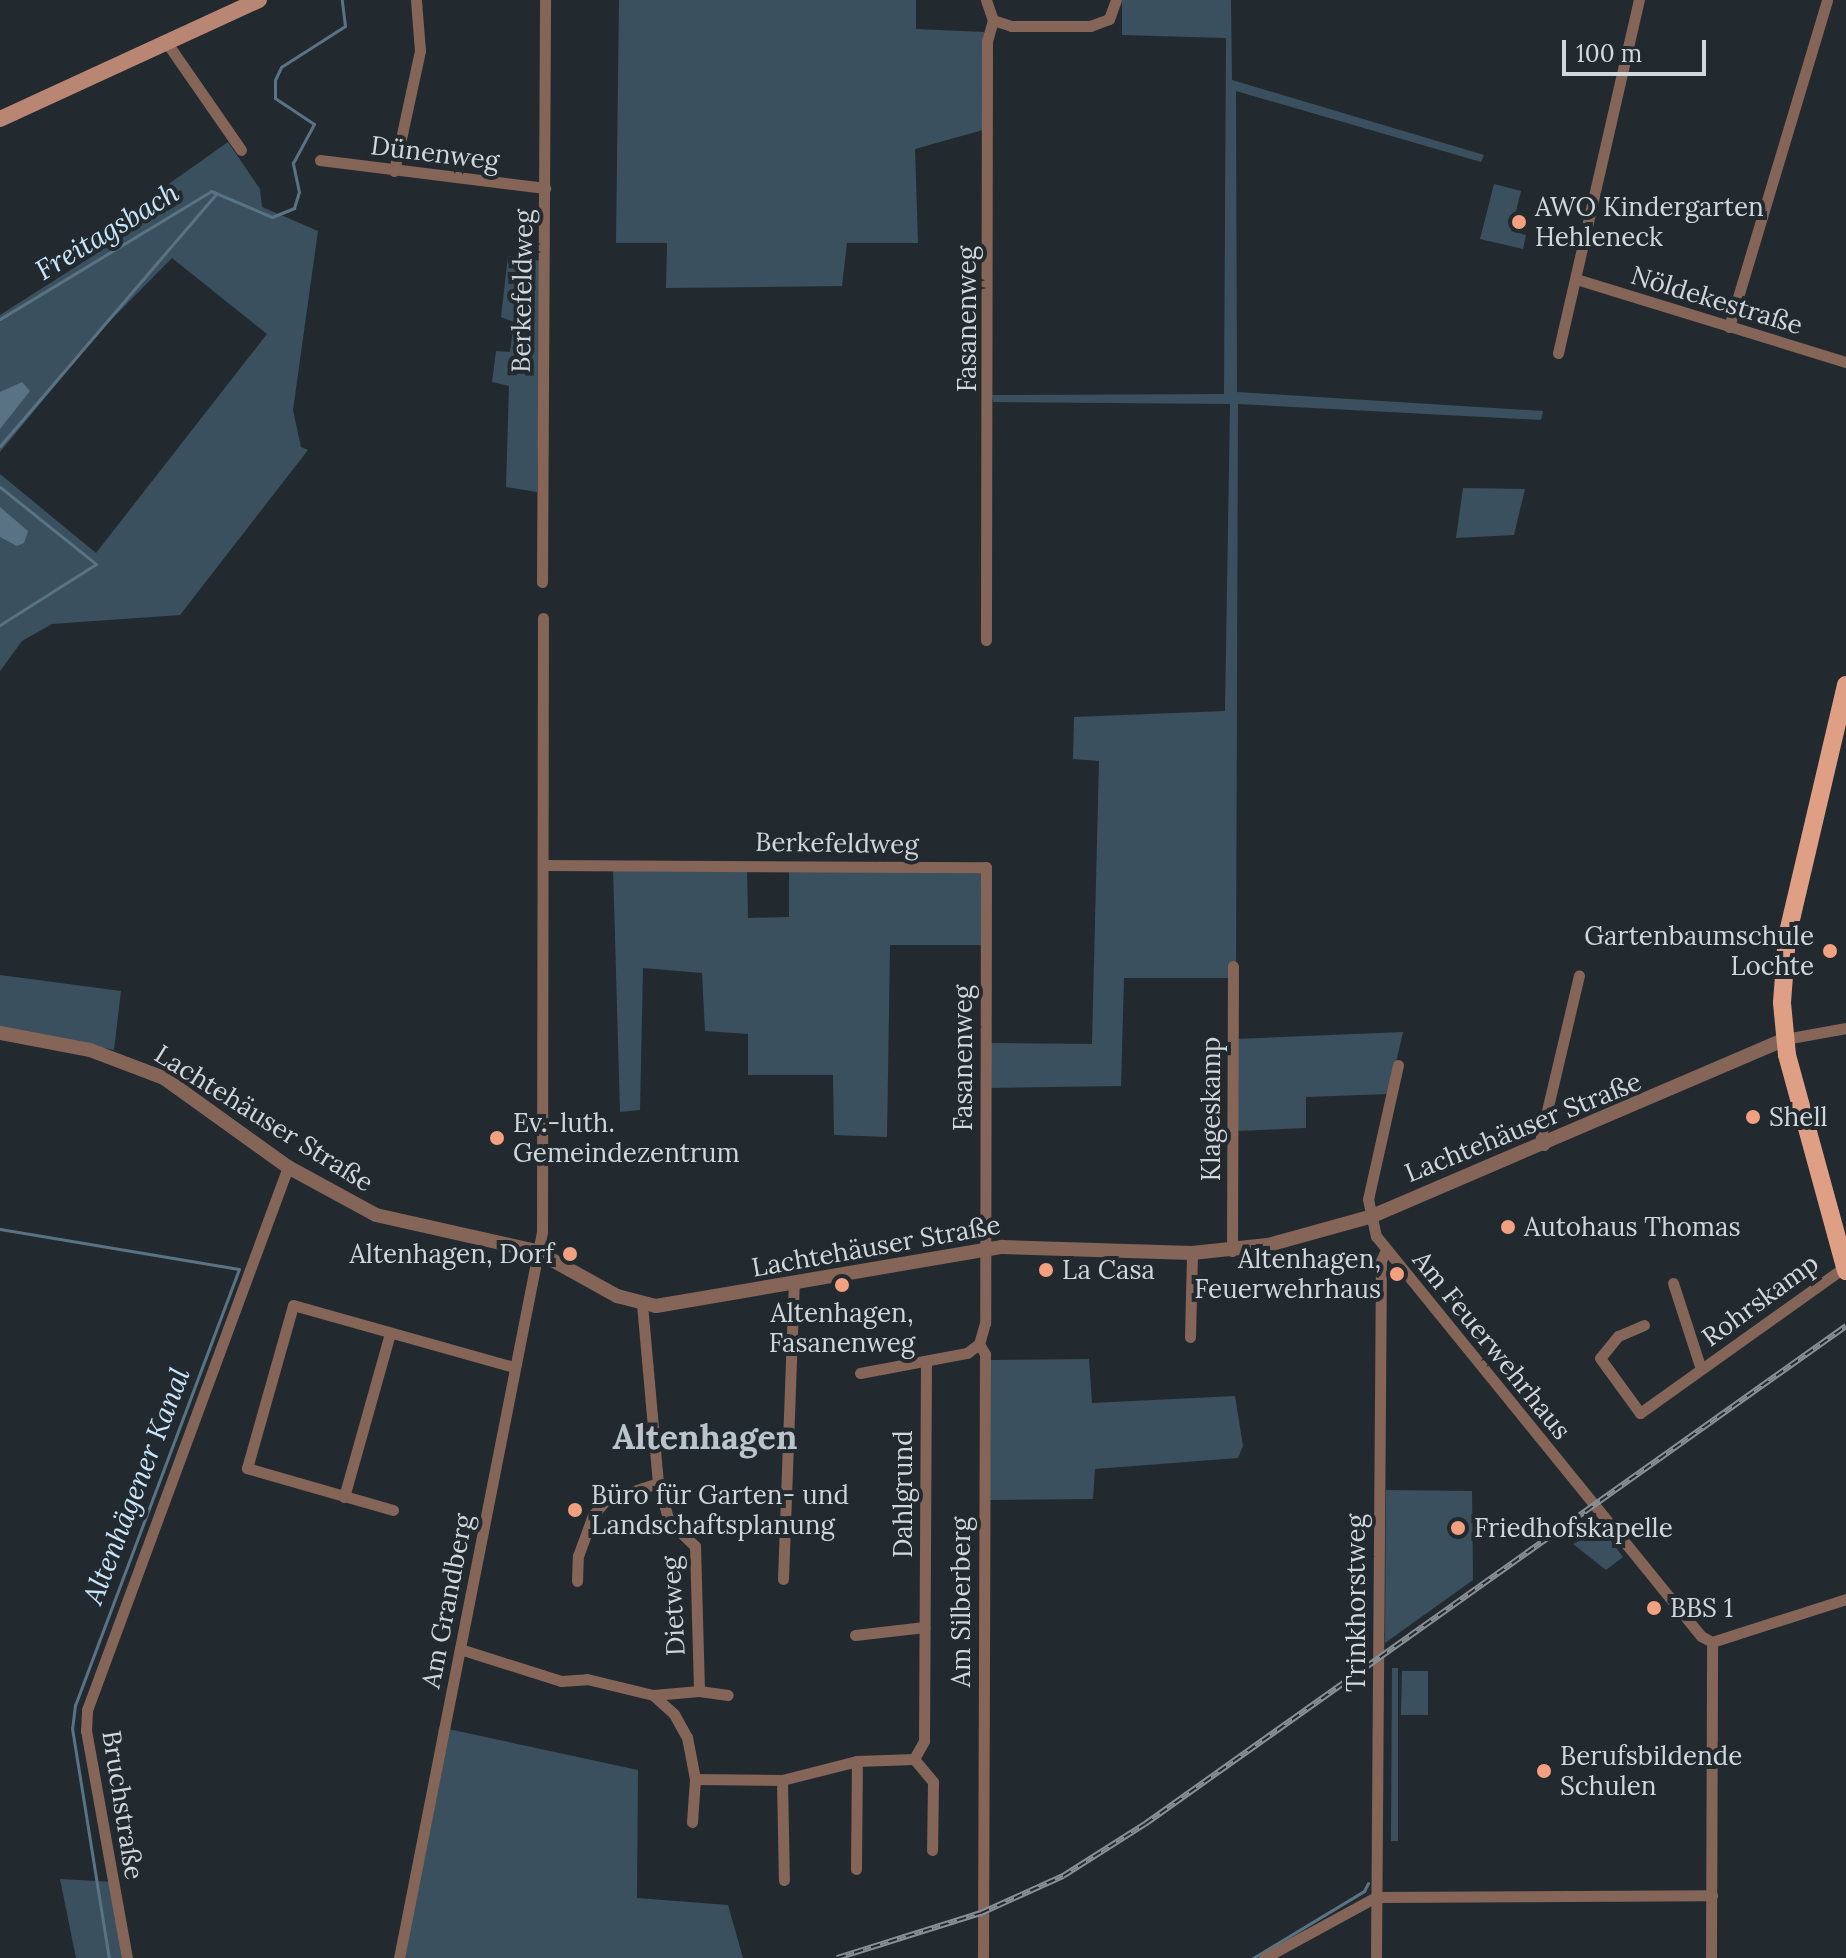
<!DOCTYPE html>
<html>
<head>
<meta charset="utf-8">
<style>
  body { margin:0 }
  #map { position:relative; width:1846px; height:1958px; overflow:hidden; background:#222a30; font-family:Lora,serif }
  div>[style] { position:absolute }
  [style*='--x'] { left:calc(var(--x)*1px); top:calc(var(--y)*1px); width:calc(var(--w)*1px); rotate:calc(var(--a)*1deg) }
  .green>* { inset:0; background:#3a505e }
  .water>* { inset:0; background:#597384 }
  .stream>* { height:3px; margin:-1.5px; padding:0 1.5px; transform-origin:1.5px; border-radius:1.5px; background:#597384 }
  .minor>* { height:11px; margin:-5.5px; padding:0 5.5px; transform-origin:5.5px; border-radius:5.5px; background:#846558 }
  .tertiary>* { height:14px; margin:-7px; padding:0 7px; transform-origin:7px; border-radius:7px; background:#846558 }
  .secondary>* { height:16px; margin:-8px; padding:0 8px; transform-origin:8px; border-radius:8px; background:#b88672 }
  .primary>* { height:18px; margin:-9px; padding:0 9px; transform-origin:9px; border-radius:9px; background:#df9f85 }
  .rail>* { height:6px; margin-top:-3px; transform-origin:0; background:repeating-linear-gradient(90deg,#222a30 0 9px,#899095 0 18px); box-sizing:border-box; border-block:2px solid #899095 }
  .dots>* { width:22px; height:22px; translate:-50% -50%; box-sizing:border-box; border:4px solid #222a30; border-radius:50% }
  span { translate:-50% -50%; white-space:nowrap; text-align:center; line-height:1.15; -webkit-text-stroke:8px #222a30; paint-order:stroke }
  .street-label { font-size:26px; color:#d2d7db }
  .poi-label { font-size:26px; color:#d2d7db }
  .left { translate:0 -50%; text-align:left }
  .right { translate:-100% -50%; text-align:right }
  .water-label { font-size:28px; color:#c9e7fc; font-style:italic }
  .district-label { font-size:34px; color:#bac4cb; font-weight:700 }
  .scale { position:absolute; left:1562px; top:40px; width:144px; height:36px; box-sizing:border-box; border:4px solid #d2d7db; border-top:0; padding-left:10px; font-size:24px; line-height:28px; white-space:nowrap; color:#d2d7db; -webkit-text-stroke:6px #222a30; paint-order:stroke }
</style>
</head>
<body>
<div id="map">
  <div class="green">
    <i style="clip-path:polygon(619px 0,916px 0,916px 29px,984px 32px,983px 130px,915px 149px,918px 243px,847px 243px,842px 286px,666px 288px,667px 243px,616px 243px)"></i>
    <i style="clip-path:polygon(1122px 0,1231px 0,1232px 80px,1484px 155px,1481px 162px,1236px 91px,1237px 392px,1543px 411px,1541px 420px,1238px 404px,1236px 978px,1124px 978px,1121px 1086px,988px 1088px,989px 1043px,1092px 1044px,1099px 761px,1073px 759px,1074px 717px,1225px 711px,1230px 404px,993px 402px,992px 395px,1224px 394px,1226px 38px,1122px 35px)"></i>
    <i style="clip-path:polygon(228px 142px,260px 189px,262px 207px,318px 231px,293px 410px,301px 447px,308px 450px,180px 615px,52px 624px,22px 641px,0 671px,0 474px,96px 553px,267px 334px,172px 258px,103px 328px,0 452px,0 315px,99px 252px,91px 239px)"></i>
    <i style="clip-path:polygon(1494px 184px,1521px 191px,1511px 231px,1526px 235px,1523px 249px,1480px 239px)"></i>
    <i style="clip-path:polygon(508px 256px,542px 261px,537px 492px,506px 487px,509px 386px,492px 382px,496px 351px,510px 352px,514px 322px,501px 317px)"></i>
    <i style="clip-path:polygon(1463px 488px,1525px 489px,1514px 535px,1456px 538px)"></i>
    <i style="clip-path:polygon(613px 867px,747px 868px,748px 918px,789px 917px,789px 868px,982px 872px,981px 945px,890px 945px,887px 1137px,834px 1135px,833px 1075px,748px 1075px,748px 1034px,705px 1031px,702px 973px,643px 968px,640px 1110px,620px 1112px)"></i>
    <i style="clip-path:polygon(0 975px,121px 991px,114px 1050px,0 1027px)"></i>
    <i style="clip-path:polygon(1403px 1032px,1389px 1094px,1306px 1097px,1306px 1128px,1236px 1131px,1236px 1039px)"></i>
    <i style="clip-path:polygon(1089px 1359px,1092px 1403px,1235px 1396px,1243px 1446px,1238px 1458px,1095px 1469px,1093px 1499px,990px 1500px,991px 1360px)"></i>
    <i style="clip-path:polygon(1386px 1490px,1472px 1491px,1473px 1580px,1385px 1643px)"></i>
    <i style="clip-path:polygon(1602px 1529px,1623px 1557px,1606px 1570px,1573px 1544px)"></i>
    <i style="clip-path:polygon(1392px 1668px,1398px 1668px,1398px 1841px,1391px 1841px)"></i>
    <i style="clip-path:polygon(1402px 1671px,1428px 1671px,1428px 1715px,1401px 1715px)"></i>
    <i style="clip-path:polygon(439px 1727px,638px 1770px,637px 1898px,728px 1905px,743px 1958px,405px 1958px)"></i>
    <i style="clip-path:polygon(60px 1879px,113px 1882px,125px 1958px,76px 1958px)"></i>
  </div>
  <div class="water">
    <i style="clip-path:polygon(22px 382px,30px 391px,0 429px,0 392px)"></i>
    <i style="clip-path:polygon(0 507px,28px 531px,24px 543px,17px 546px,0 537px)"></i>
  </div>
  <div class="stream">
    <i style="--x:0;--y:319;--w:247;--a:-31.2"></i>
    <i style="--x:211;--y:191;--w:66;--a:23.1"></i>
    <i style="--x:272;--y:217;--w:24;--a:-22"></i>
    <i style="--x:294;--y:208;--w:17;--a:-73"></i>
    <i style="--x:299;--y:192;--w:30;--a:-102"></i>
    <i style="--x:293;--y:163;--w:44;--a:-61.7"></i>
    <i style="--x:314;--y:124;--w:47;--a:-146.3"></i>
    <i style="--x:275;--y:98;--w:18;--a:-90"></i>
    <i style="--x:275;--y:80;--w:14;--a:-65"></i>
    <i style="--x:281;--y:67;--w:76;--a:-32.6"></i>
    <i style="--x:345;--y:26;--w:26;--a:-97"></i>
    <i style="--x:0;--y:446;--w:332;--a:-49.4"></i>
    <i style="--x:0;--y:487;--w:123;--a:38.7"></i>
    <i style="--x:96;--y:564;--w:114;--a:147.6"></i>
    <i style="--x:0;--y:1229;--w:242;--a:9.5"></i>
    <i style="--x:239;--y:1269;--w:466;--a:110.6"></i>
    <i style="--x:75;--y:1705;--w:23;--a:97"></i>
    <i style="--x:72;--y:1728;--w:233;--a:80.9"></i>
    <i style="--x:1253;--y:1958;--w:130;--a:-31.1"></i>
    <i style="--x:1364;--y:1891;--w:9;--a:-63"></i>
  </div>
  <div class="minor">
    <i style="--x:986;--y:0;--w:21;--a:71"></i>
    <i style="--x:993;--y:20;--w:22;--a:106"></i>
    <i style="--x:987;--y:41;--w:599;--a:90.1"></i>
    <i style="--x:993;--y:20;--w:19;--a:18"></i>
    <i style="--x:1011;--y:26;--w:79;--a:0"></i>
    <i style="--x:1090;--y:26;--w:20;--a:-20"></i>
    <i style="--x:1109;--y:19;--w:20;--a:-70"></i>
    <i style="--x:167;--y:43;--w:130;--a:55.3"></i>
    <i style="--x:320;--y:160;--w:227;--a:7.1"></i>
    <i style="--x:394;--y:171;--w:123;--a:-77.8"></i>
    <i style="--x:420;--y:51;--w:51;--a:-94.5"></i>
    <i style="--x:1576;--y:279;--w:282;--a:17.1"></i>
    <i style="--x:1729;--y:327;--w:341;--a:-73.3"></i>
    <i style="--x:1558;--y:353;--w:362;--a:-77.1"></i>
    <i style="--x:542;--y:582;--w:582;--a:-89.7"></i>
    <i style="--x:544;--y:865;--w:442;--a:0.3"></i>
    <i style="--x:986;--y:867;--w:456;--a:90.1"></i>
    <i style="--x:985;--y:1323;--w:22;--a:106"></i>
    <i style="--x:979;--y:1344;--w:12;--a:59"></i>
    <i style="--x:985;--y:1354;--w:604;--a:90.19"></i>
    <i style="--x:1785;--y:1039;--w:62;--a:-10.2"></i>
    <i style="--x:1398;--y:1065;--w:137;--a:102.6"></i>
    <i style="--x:1368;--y:1199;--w:38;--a:78"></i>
    <i style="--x:1376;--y:1236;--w:515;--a:50.91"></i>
    <i style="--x:1701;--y:1636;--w:13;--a:29"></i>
    <i style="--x:1544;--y:1145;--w:9;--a:-108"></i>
    <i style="--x:1541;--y:1136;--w:165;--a:-76.7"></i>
    <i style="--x:1232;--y:1251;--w:285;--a:-89.8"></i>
    <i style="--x:1673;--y:1283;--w:90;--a:72"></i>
    <i style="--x:642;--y:1304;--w:180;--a:84.9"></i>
    <i style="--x:658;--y:1483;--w:40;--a:74"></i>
    <i style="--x:669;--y:1521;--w:36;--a:44"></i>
    <i style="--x:695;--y:1546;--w:145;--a:88.4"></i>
    <i style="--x:699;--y:1691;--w:46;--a:175"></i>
    <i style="--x:1644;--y:1325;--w:28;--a:157"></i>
    <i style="--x:1618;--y:1336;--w:28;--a:129"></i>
    <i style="--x:1600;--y:1358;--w:68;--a:54"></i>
    <i style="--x:1640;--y:1413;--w:252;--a:-35.5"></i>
    <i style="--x:1190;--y:1337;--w:84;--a:-88.6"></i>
    <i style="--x:860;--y:1373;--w:109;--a:-10.6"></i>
    <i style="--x:967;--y:1353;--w:15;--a:-37"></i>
    <i style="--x:344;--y:1497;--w:170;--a:-74.3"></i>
    <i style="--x:393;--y:1510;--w:152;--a:-164"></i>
    <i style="--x:247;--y:1468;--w:169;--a:-74.2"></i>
    <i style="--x:293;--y:1305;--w:230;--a:15.7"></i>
    <i style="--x:783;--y:1579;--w:294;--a:-87.9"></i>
    <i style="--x:577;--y:1581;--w:25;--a:-88"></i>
    <i style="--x:578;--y:1556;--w:44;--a:-69.9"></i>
    <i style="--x:593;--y:1515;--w:20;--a:-49"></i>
    <i style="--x:606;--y:1500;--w:55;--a:-18.1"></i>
    <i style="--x:855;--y:1635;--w:70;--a:-6.5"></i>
    <i style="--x:1712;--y:1642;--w:141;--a:-17.8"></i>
    <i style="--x:460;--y:1649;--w:106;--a:17.6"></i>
    <i style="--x:561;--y:1681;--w:26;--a:-4"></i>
    <i style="--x:587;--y:1679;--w:68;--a:13.6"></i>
    <i style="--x:653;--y:1695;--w:28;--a:42"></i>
    <i style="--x:674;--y:1714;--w:26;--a:61"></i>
    <i style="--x:687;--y:1737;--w:43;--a:79.2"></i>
    <i style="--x:695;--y:1779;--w:87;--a:0.7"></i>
    <i style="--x:782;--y:1780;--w:77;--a:-14.2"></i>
    <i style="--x:857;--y:1761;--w:57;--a:-2"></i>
    <i style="--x:699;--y:1691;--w:29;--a:8"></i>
    <i style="--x:914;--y:1759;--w:21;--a:-61"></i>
    <i style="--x:924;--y:1741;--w:379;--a:-89.7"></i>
    <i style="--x:914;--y:1759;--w:30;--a:50"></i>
    <i style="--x:933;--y:1782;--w:68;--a:90.8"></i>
    <i style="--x:782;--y:1780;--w:100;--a:88.9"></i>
    <i style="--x:692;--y:1822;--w:43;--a:-86"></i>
    <i style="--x:856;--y:1869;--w:108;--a:-89.5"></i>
    <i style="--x:127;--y:1958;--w:231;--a:-100.2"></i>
    <i style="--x:86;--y:1731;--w:21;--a:-87"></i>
    <i style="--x:87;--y:1710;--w:579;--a:-69.69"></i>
    <i style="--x:399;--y:1958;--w:740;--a:-78.86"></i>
    <i style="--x:542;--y:1232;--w:614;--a:-89.91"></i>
    <i style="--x:1264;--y:1958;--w:128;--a:-28.6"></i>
    <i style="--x:1376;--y:1897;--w:336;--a:-0.3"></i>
    <i style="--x:1376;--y:1958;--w:697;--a:-89.59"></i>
    <i style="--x:1381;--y:1261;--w:12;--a:-66"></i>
    <i style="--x:1711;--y:1958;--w:316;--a:-89.8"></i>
  </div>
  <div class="tertiary">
    <i style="--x:0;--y:1033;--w:92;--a:10.7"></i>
    <i style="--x:90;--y:1050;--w:79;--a:20.7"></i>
    <i style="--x:164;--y:1078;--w:153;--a:35.7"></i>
    <i style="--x:288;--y:1167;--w:100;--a:28.6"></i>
    <i style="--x:376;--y:1215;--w:164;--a:12.7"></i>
    <i style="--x:536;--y:1251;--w:93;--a:29.1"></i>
    <i style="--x:617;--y:1296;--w:40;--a:14.4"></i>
    <i style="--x:656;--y:1306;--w:351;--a:-9.7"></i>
    <i style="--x:1002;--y:1247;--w:190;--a:1.8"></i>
    <i style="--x:1192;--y:1253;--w:76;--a:-6"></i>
    <i style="--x:1268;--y:1245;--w:106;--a:-15.4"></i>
    <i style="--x:1370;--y:1217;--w:452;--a:-23.2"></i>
  </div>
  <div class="secondary">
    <i style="--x:0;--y:119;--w:285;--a:-24.7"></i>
  </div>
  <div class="primary">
    <i style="--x:1846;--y:685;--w:258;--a:103.2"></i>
    <i style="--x:1787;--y:936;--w:67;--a:94.3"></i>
    <i style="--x:1782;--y:1003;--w:52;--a:84.5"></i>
    <i style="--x:1787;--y:1055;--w:224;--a:74.7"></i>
  </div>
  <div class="rail">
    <i style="--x:837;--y:1958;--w:151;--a:-17.4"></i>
    <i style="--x:981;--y:1913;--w:90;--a:-24.3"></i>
    <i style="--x:1063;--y:1876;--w:97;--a:-32.4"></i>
    <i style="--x:1145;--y:1824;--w:860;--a:-35.39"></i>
  </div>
  <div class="dots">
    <i style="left:1519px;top:222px;background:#f2a07f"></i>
    <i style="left:1830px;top:951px;background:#f2a07f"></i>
    <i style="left:1753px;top:1117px;background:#f2a07f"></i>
    <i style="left:497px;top:1138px;background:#f2a07f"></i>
    <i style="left:1508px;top:1227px;background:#f2a07f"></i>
    <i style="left:570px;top:1254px;background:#f2a07f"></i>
    <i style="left:1046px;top:1270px;background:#f2a07f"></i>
    <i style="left:1397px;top:1274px;background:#f2a07f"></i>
    <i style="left:842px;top:1285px;background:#f2a07f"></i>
    <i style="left:575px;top:1510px;background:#f2a07f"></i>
    <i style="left:1458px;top:1528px;background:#f2a07f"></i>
    <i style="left:1654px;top:1608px;background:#f2a07f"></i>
    <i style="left:1544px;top:1771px;background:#f2a07f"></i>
  </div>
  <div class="street-label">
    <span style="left:435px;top:153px;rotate:7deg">Dünenweg</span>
    <span style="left:522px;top:291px;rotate:-89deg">Berkefeldweg</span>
    <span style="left:1717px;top:300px;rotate:17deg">Nöldekestraße</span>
    <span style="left:967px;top:319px;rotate:-90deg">Fasanenweg</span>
    <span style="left:837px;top:843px;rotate:1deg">Berkefeldweg</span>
    <span style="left:963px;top:1058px;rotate:-90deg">Fasanenweg</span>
    <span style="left:1211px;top:1109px;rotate:-90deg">Klageskamp</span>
    <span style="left:264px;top:1118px;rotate:32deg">Lachtehäuser Straße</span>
    <span style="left:1523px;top:1127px;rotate:-22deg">Lachtehäuser Straße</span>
    <span style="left:876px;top:1246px;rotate:-10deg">Lachtehäuser Straße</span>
    <span style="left:1760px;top:1300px;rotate:-36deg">Rohrskamp</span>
    <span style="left:1492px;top:1345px;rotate:51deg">Am Feuerwehrhaus</span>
    <span style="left:903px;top:1494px;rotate:-90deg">Dahlgrund</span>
    <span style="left:447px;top:1601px;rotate:-79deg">Am Grandberg</span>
    <span style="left:961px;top:1602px;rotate:-90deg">Am Silberberg</span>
    <span style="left:1356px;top:1603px;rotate:-90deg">Trinkhorstweg</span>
    <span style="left:673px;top:1606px;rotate:-93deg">Dietweg</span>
    <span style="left:123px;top:1805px;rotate:81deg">Bruchstraße</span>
  </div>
  <div class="poi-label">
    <span class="left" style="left:1535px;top:222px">AWO Kindergarten<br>Hehleneck</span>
    <span class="right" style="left:1814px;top:951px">Gartenbaumschule<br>Lochte</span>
    <span class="left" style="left:1769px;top:1117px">Shell</span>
    <span class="left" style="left:513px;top:1138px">Ev.-luth.<br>Gemeindezentrum</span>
    <span class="left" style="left:1524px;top:1227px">Autohaus Thomas</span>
    <span class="right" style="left:554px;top:1254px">Altenhagen, Dorf</span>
    <span class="right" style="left:1381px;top:1274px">Altenhagen,<br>Feuerwehrhaus</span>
    <span class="left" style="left:1062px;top:1270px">La Casa</span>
    <span style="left:842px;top:1328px">Altenhagen,<br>Fasanenweg</span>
    <span class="left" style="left:591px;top:1510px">Büro für Garten- und<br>Landschaftsplanung</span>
    <span class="left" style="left:1474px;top:1528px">Friedhofskapelle</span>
    <span class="left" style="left:1670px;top:1608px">BBS 1</span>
    <span class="left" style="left:1560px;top:1771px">Berufsbildende<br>Schulen</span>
  </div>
  <div class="water-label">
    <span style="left:107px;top:231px;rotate:-31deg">Freitagsbach</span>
    <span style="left:136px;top:1486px;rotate:-69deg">Altenhägener Kanal</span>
  </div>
  <div class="district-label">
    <span style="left:705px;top:1437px">Altenhagen</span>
  </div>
  <div class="scale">100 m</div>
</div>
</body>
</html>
